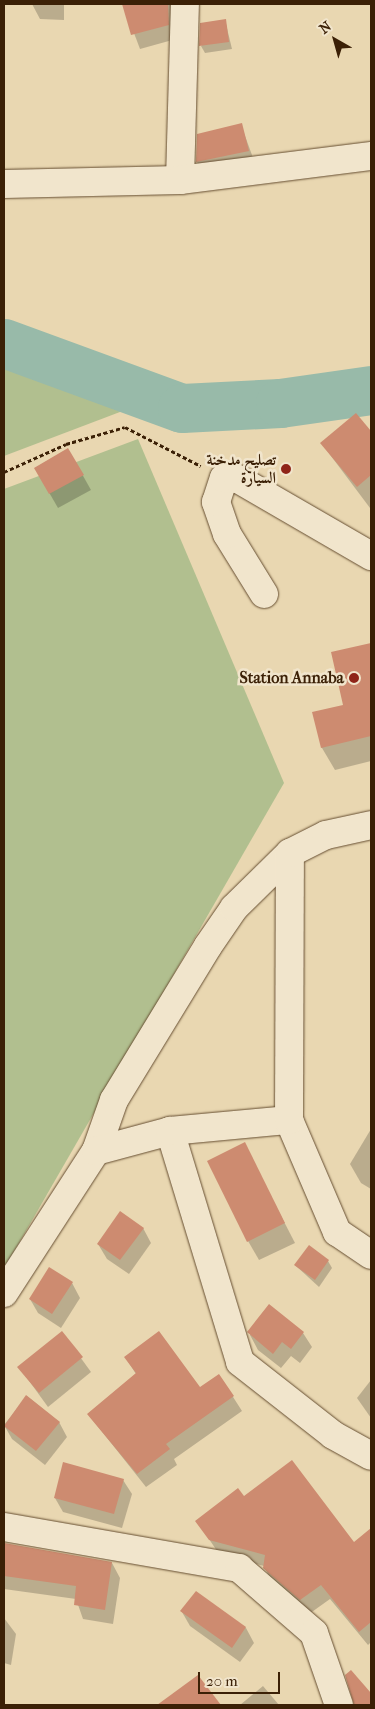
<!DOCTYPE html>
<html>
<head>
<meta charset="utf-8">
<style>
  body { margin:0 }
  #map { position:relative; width:375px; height:1709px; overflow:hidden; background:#e9d7b1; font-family:"IM FELL French Canon",Amiri,serif }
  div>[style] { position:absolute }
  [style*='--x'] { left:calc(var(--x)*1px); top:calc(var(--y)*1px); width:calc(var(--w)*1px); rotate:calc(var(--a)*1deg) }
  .green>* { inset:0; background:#b1bf8f }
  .shadow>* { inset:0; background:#0003 }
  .river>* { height:49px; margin:-24.5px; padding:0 24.5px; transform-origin:24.5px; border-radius:24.5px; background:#98baa9 }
  .building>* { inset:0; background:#cd8b70 }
  .path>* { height:3px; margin-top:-1.5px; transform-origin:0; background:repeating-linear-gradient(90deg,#3b2006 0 4px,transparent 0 6.5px) }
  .roads { filter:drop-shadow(0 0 1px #664e31) drop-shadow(0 0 1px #664e31) }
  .minor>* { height:28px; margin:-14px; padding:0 14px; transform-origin:14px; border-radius:14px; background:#f1e5cc }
  .dots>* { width:14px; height:14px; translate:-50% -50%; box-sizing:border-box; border:2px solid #f1e5cc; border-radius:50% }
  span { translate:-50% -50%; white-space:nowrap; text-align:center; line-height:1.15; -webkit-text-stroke:5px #f1e5cc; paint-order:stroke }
  .poi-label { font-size:16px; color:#3b2006; font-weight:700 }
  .right { translate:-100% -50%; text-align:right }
  .frame { position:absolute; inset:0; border:5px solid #3b2006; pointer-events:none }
  .north { position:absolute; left:310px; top:15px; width:50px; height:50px; -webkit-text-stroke:4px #f1e5cc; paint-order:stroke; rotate:322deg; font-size:14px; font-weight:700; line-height:20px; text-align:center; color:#3b2006 }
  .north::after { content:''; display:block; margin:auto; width:18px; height:22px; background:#3b2006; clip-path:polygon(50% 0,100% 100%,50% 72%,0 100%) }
  .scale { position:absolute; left:198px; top:1672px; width:82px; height:22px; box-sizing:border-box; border:2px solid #3b2006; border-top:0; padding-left:6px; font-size:15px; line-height:18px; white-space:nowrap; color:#3b2006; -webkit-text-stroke:4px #f1e5cc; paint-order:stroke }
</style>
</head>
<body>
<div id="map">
  <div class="green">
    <i style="clip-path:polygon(4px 354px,141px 404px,4px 456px)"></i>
    <i style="clip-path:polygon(138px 439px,284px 783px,4px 1269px,4px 489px)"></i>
  </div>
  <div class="shadow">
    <i style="clip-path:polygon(32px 4px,64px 4px,64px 20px,40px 19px)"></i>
    <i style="clip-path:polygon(123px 4px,171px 4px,176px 39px,140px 49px)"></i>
    <i style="clip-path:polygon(225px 20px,232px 49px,205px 53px,201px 46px)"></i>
    <i style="clip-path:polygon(241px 125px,256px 166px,206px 176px,197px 162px,198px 135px)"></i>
    <i style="clip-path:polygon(371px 432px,371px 431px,370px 508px,322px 444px)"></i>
    <i style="clip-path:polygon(68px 449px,91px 490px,58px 508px,35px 468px)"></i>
    <i style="clip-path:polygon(371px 644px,371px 761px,335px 770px,322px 748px,314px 713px,345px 706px,332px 653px)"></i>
    <i style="clip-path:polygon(371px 1129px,371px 1189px,361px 1183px,350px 1164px)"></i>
    <i style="clip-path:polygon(244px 1144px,295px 1243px,259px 1260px,248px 1241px)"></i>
    <i style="clip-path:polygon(143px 1228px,151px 1243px,129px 1274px,107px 1259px,98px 1244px)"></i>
    <i style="clip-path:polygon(328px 1261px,332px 1268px,319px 1287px,295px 1265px)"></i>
    <i style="clip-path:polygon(72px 1283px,80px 1298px,61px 1328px,38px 1313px,30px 1299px)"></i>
    <i style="clip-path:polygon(269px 1306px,303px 1333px,312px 1347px,300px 1363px,291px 1356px,281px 1368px,258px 1350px,250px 1335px)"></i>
    <i style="clip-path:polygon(62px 1332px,91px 1372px,48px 1407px,19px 1367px)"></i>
    <i style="clip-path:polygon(125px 1357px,199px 1389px,219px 1375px,242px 1411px,174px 1459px,177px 1465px,146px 1487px,88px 1414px,136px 1374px)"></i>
    <i style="clip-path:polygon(371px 1380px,371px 1418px,357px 1398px)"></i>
    <i style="clip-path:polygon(27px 1396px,59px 1422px,67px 1437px,45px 1465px,12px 1439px,4px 1425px)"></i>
    <i style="clip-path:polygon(123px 1480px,132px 1494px,122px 1528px,63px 1512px,55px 1498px)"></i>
    <i style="clip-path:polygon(244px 1498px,354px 1544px,371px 1530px,371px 1642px,368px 1645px,330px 1599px,309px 1614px,272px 1582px,264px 1566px,219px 1554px,197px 1521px)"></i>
    <i style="clip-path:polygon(4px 1544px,50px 1556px,112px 1563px,120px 1578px,113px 1624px,83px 1619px,76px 1599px,4px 1589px)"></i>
    <i style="clip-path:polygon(196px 1593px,246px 1628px,254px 1643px,240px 1662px,190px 1626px,182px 1612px)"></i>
    <i style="clip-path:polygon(4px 1618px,16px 1634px,11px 1665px,4px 1663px)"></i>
    <i style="clip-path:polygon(198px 1676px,219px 1705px,162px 1705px,161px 1704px)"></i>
    <i style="clip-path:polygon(263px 1686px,279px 1705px,240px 1705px)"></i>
  </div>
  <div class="river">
    <i style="--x:4;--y:343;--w:189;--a:20.1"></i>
    <i style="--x:182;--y:408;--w:98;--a:-2.9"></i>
    <i style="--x:280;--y:403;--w:92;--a:-8.1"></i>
  </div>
  <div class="building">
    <i style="clip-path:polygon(122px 4px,168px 4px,169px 25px,131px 35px)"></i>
    <i style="clip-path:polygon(226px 19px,229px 42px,199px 46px,200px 23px)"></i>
    <i style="clip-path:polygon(242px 123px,249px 151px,196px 162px,197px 134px)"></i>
    <i style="clip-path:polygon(356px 413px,371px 431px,371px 475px,357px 487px,320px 443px)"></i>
    <i style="clip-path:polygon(68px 448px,84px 475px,49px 494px,34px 468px)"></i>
    <i style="clip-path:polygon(371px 643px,371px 736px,321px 748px,312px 712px,343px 705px,331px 652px)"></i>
    <i style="clip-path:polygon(245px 1142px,285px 1223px,247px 1242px,207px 1161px)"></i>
    <i style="clip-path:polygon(120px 1211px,144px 1228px,120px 1260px,97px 1244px)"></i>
    <i style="clip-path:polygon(309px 1245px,329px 1260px,315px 1280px,294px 1265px)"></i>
    <i style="clip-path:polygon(49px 1267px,73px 1282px,52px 1314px,29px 1299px)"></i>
    <i style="clip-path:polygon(269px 1304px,304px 1332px,291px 1349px,282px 1342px,273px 1354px,247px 1332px)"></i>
    <i style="clip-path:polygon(62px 1331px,83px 1357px,39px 1393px,17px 1367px)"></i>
    <i style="clip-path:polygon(159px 1331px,200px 1387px,219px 1374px,234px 1396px,166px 1444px,170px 1449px,137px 1474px,87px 1414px,136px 1373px,124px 1357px)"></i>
    <i style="clip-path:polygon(26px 1395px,60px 1422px,36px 1451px,4px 1426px)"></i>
    <i style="clip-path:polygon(292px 1460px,354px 1542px,371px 1528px,371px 1622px,359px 1632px,321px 1585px,300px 1600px,263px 1568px,265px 1555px,209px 1540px,195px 1521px,238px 1488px,244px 1496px)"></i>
    <i style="clip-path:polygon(63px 1462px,124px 1479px,114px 1514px,54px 1498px)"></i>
    <i style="clip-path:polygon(4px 1543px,112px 1562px,105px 1610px,74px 1605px,76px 1586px,4px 1576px)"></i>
    <i style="clip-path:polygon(196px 1591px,246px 1627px,232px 1648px,180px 1611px)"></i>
    <i style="clip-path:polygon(351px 1670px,371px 1693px,371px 1705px,354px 1705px,345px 1675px)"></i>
    <i style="clip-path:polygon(198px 1675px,221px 1705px,157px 1705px)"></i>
  </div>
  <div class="path">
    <i style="--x:4;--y:472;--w:68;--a:-24.3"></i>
    <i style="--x:66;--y:444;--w:61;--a:-16.1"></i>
    <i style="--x:125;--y:427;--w:85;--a:27.2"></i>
  </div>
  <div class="roads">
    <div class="minor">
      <i style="--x:180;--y:180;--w:176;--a:-88.4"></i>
      <i style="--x:4;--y:184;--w:176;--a:-1.3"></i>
      <i style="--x:180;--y:180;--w:193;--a:-7.2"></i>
      <i style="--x:264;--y:594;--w:70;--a:-121.7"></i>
      <i style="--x:227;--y:534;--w:34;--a:-109"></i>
      <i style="--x:216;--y:502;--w:25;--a:-72"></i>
      <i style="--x:224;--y:478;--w:14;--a:4"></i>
      <i style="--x:238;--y:479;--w:154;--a:30.1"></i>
      <i style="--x:289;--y:1120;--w:122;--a:66.8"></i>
      <i style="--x:337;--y:1232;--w:41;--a:34.1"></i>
      <i style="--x:170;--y:1131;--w:241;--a:73.1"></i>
      <i style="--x:240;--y:1362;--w:118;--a:38.1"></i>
      <i style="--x:333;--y:1435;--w:43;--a:28.9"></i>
      <i style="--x:96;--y:1151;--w:54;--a:-70.6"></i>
      <i style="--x:114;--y:1100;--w:180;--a:-58.6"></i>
      <i style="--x:208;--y:946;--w:46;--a:-55.6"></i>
      <i style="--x:234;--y:908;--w:78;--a:-44.5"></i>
      <i style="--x:4;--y:1293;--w:169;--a:-57.1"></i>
      <i style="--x:96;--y:1151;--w:77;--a:-15.1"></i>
      <i style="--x:170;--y:1131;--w:120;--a:-5.3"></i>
      <i style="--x:289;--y:1120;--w:267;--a:-89.8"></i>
      <i style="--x:290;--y:853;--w:40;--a:-26.6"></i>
      <i style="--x:326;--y:835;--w:46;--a:-12.5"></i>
      <i style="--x:4;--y:1527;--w:239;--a:9.9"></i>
      <i style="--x:239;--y:1568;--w:99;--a:40.9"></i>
      <i style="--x:314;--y:1633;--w:76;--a:70.9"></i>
    </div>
  </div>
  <div class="dots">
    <i style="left:286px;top:469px;background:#8f2418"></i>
    <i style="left:354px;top:678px;background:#8f2418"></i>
  </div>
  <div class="poi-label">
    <span class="right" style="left:276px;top:469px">تصليح مدخنة<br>السيارة</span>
    <span class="right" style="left:344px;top:678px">Station Annaba</span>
  </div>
  <div class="frame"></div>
  <div class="north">N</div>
  <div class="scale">20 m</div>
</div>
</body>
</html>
